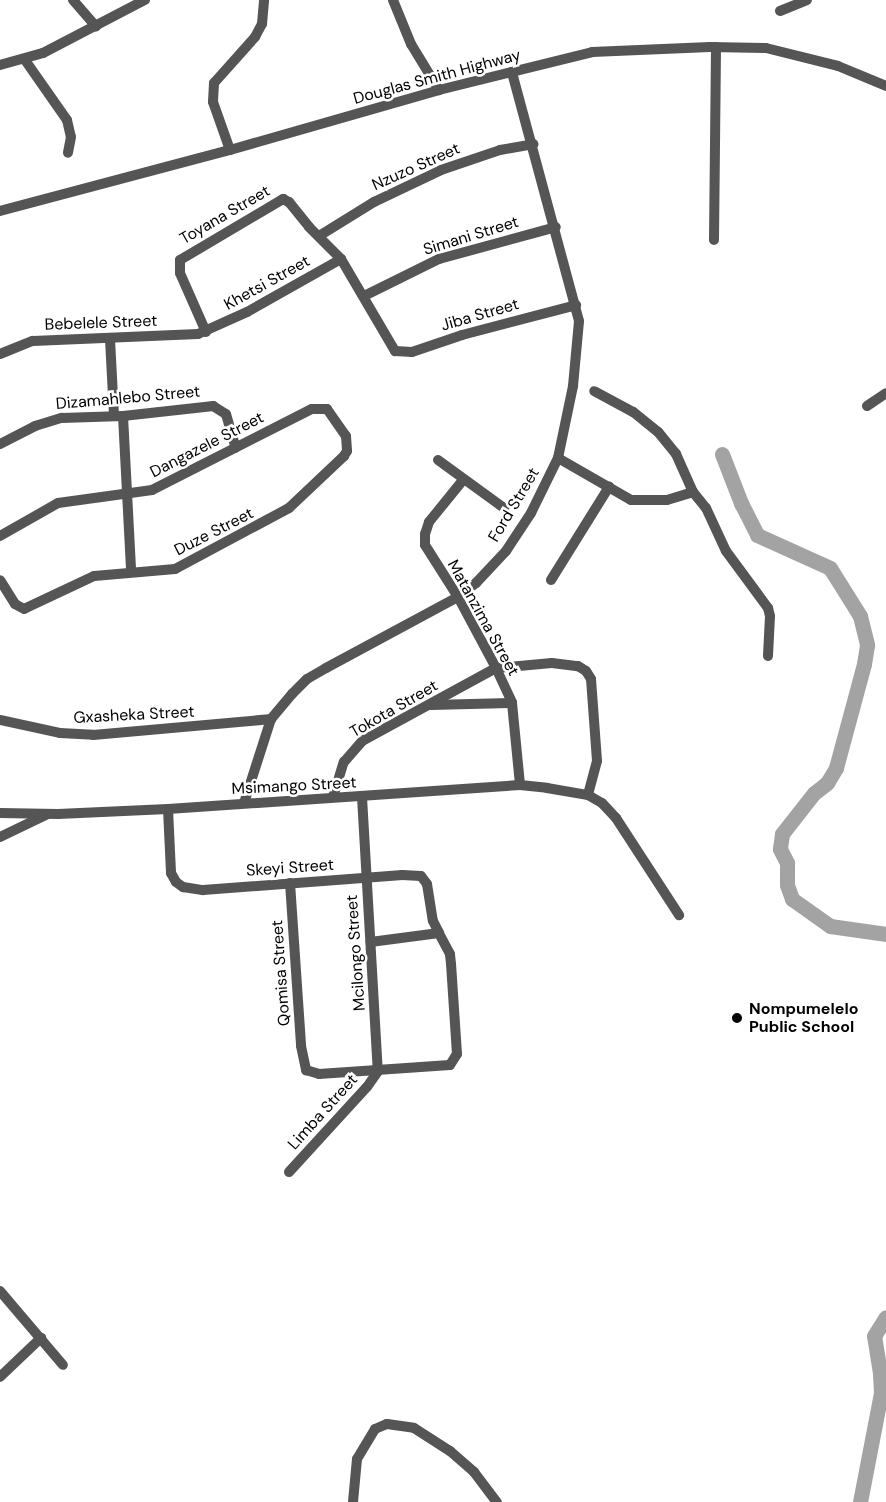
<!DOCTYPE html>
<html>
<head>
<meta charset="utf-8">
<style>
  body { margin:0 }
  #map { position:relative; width:886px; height:1502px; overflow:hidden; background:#fff; font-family:"DM Sans",sans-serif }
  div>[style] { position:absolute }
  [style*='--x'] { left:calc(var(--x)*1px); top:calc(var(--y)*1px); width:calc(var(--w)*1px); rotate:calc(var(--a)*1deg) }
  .river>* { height:15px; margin:-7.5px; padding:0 7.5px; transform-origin:7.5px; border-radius:7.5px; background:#a3a3a3 }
  .minor>* { height:10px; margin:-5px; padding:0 5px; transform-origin:5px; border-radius:5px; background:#555 }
  .dots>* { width:16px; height:16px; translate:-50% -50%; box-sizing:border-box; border:3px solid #fff; border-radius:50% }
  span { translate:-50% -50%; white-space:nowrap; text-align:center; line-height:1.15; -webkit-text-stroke:5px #fff; paint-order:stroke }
  .street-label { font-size:16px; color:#000 }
  .poi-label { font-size:16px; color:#000; font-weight:700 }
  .left { translate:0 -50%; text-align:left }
</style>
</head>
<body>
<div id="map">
  <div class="river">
    <i style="--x:722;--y:454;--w:53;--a:68.8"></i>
    <i style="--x:741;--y:503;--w:36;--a:63"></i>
    <i style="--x:757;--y:535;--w:80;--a:24.3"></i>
    <i style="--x:830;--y:568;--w:57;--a:58"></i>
    <i style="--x:860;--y:616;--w:30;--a:76"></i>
    <i style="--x:867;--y:645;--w:19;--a:99"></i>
    <i style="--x:864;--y:664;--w:108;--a:105.1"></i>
    <i style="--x:836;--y:768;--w:17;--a:121"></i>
    <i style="--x:827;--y:783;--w:16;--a:142"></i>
    <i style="--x:814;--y:793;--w:52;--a:128"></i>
    <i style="--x:782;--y:834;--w:15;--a:98"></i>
    <i style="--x:780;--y:849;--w:16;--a:63"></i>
    <i style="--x:787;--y:863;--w:22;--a:90"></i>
    <i style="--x:787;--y:885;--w:15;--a:70"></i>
    <i style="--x:792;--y:899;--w:47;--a:35.4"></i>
    <i style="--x:830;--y:926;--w:57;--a:8.1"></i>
    <i style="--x:860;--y:1502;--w:111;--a:-79.1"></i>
    <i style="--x:881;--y:1393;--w:20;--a:-93"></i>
    <i style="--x:880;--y:1373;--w:37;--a:-99"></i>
    <i style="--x:874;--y:1336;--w:22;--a:-58"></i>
  </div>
  <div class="minor">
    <i style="--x:73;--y:0;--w:35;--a:49"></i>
    <i style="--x:393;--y:0;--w:48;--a:67.8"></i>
    <i style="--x:411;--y:44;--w:54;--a:58.7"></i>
    <i style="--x:780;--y:11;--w:29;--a:-22"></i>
    <i style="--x:25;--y:60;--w:73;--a:55"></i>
    <i style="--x:67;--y:120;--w:17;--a:77"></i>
    <i style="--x:71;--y:137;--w:16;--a:101"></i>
    <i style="--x:0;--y:65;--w:45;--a:-15.6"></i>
    <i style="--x:43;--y:53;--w:115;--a:-27.5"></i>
    <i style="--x:230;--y:150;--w:51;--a:-109.5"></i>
    <i style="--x:213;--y:102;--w:19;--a:-87"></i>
    <i style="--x:214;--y:83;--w:62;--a:-48.3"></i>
    <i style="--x:255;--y:37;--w:15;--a:-62"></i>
    <i style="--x:262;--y:24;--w:24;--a:-85"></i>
    <i style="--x:0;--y:211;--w:238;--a:-14.9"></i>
    <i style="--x:230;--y:150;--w:217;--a:-16"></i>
    <i style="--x:439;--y:90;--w:158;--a:-13.9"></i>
    <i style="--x:592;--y:52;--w:118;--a:-2.4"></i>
    <i style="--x:710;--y:47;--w:56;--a:1"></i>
    <i style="--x:766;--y:48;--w:74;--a:14"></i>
    <i style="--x:838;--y:66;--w:52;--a:22.6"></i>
    <i style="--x:319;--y:236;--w:65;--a:-31.7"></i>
    <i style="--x:374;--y:202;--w:74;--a:-25.5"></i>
    <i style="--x:441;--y:170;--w:62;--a:-18.7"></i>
    <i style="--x:500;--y:150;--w:34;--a:-10"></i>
    <i style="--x:714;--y:240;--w:193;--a:-89.4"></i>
    <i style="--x:364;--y:296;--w:84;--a:-26.3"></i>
    <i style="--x:439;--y:259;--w:121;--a:-15.3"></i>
    <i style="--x:206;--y:332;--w:64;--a:-113.8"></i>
    <i style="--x:180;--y:273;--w:13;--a:-90"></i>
    <i style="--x:180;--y:260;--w:120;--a:-30.6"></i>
    <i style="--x:283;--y:199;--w:7;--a:27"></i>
    <i style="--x:289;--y:202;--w:32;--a:51"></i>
    <i style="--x:309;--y:227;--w:45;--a:45"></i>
    <i style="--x:341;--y:259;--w:107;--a:59.6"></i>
    <i style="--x:395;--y:351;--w:17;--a:3"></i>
    <i style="--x:412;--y:352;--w:53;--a:-18.8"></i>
    <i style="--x:462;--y:335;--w:118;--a:-14.7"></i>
    <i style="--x:110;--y:339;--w:77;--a:87"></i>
    <i style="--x:0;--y:354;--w:35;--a:-22"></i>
    <i style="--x:33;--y:341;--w:165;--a:-2.4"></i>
    <i style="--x:198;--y:334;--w:54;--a:-24.2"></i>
    <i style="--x:247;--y:312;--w:108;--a:-29.4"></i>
    <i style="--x:867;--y:406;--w:23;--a:-34"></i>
    <i style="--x:123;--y:416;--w:154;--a:87"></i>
    <i style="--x:0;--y:444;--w:39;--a:-27"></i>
    <i style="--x:35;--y:426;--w:28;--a:-17"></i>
    <i style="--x:62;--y:418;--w:61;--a:-1.9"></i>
    <i style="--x:123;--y:416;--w:91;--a:-6.3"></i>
    <i style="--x:213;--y:406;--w:15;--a:32"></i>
    <i style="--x:226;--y:414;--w:35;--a:74"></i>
    <i style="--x:558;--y:458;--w:84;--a:29.9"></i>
    <i style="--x:631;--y:500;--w:36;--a:0"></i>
    <i style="--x:667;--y:500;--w:27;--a:-17"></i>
    <i style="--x:693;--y:492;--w:42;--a:-114.1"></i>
    <i style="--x:676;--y:454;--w:28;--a:-129"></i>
    <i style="--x:658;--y:432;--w:32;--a:-141"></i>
    <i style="--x:633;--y:412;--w:44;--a:-151.7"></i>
    <i style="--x:438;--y:460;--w:82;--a:36"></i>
    <i style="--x:463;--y:480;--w:54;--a:129"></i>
    <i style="--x:429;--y:522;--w:13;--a:108"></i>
    <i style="--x:425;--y:534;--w:11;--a:90"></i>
    <i style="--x:425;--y:545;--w:62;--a:57.6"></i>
    <i style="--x:458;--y:597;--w:81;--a:61.8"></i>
    <i style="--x:496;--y:668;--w:38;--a:65"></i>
    <i style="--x:512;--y:703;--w:82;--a:84.4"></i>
    <i style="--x:693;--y:492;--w:21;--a:51"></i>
    <i style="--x:706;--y:508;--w:47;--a:65.1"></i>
    <i style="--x:726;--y:551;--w:71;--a:53.6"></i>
    <i style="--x:768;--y:608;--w:8;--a:76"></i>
    <i style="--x:770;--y:616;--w:40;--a:92.9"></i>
    <i style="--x:0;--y:536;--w:67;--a:-29.6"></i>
    <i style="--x:58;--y:503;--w:95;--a:-7.9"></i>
    <i style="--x:152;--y:490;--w:179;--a:-26.9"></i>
    <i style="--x:312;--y:409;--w:15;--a:0"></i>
    <i style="--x:327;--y:409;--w:33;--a:55"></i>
    <i style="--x:346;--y:436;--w:15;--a:86"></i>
    <i style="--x:347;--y:451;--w:6;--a:121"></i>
    <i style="--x:344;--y:456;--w:76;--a:136.6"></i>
    <i style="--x:289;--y:508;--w:129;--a:151.8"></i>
    <i style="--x:175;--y:569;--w:81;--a:175.1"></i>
    <i style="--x:94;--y:576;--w:77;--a:154.8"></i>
    <i style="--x:24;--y:609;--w:10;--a:-151"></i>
    <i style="--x:15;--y:604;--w:28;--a:-122"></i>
    <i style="--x:551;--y:580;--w:110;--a:-58.1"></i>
    <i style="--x:431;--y:705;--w:81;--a:-1.4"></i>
    <i style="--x:0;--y:720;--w:61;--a:12.2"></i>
    <i style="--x:60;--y:733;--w:33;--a:3"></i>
    <i style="--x:93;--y:735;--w:179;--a:-5.1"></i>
    <i style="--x:333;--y:797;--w:37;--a:-73"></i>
    <i style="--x:344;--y:762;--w:28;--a:-49"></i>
    <i style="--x:362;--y:741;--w:153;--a:-28.6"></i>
    <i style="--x:496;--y:668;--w:56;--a:-5.1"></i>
    <i style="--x:552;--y:663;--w:26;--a:7"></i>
    <i style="--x:578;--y:666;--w:9;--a:32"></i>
    <i style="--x:586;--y:671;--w:9;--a:58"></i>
    <i style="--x:591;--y:679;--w:82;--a:85.8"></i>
    <i style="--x:597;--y:761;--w:35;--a:105"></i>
    <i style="--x:362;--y:797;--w:274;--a:86.7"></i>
    <i style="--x:244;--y:803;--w:88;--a:-72.2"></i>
    <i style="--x:271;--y:719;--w:33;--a:-50"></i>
    <i style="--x:292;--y:694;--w:21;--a:-45"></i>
    <i style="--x:307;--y:679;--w:22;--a:-30"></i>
    <i style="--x:326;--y:668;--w:150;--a:-28.3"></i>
    <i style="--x:458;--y:597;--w:23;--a:-38"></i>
    <i style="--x:476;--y:583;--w:44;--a:-46.8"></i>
    <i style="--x:506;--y:551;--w:45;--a:-56.7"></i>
    <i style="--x:531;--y:513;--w:61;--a:-63.9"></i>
    <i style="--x:558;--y:458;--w:74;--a:-78.2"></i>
    <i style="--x:573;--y:386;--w:65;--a:-84.7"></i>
    <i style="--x:579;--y:321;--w:258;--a:-105.1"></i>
    <i style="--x:168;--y:809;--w:64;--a:87.3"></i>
    <i style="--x:171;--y:873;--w:10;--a:61"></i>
    <i style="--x:176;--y:882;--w:9;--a:36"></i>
    <i style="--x:183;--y:887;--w:20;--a:9"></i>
    <i style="--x:203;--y:890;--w:200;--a:-4.3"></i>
    <i style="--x:402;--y:875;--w:19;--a:3"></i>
    <i style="--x:421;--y:876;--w:10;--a:53"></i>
    <i style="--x:427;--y:884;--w:37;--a:81"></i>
    <i style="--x:433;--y:921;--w:13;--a:63"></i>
    <i style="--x:0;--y:813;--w:58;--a:1"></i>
    <i style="--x:58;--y:814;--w:110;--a:-2.6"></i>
    <i style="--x:168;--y:809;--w:353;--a:-3.9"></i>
    <i style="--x:520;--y:785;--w:27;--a:6"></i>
    <i style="--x:547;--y:788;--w:42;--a:9.7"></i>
    <i style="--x:588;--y:795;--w:16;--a:30"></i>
    <i style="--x:602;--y:803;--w:21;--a:47"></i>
    <i style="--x:616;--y:818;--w:116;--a:57"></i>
    <i style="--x:0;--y:837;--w:53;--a:-25.6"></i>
    <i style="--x:290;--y:883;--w:163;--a:86.1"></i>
    <i style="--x:301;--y:1046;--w:25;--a:78"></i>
    <i style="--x:306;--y:1070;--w:14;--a:17"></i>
    <i style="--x:319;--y:1074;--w:131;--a:-3.9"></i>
    <i style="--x:450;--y:1065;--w:13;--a:-58"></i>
    <i style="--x:457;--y:1054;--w:90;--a:-93.8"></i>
    <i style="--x:451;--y:964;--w:10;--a:-96"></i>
    <i style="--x:450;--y:954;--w:24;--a:-118"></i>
    <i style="--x:439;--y:933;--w:69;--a:172.5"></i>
    <i style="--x:289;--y:1172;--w:115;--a:-47.5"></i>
    <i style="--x:367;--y:1087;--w:19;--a:-55"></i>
    <i style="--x:0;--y:1291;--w:97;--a:49.6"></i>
    <i style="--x:0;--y:1377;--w:57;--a:-43.6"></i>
    <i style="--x:353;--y:1502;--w:43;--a:-84.7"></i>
    <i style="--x:357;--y:1459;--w:35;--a:-59"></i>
    <i style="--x:375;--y:1429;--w:13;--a:-23"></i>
    <i style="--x:387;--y:1424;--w:27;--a:8"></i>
    <i style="--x:414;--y:1428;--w:43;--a:32.6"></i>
    <i style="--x:450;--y:1451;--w:32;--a:41"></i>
    <i style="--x:474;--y:1472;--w:38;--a:53"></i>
  </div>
  <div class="dots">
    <i style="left:737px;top:1018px;background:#000"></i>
  </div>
  <div class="street-label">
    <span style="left:437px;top:77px;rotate:-15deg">Douglas Smith Highway</span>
    <span style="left:416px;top:167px;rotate:-24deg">Nzuzo Street</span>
    <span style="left:225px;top:215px;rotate:-30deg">Toyana Street</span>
    <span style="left:471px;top:236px;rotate:-17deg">Simani Street</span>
    <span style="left:267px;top:283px;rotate:-29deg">Khetsi Street</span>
    <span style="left:480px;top:315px;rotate:-16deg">Jiba Street</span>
    <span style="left:101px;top:323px;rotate:-2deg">Bebelele Street</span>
    <span style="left:128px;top:398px;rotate:-5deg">Dizamahlebo Street</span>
    <span style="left:207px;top:445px;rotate:-27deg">Dangazele Street</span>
    <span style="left:514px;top:505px;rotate:-59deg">Ford Street</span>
    <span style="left:214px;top:532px;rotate:-27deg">Duze Street</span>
    <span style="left:483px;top:618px;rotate:61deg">Matanzima Street</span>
    <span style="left:394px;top:709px;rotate:-30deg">Tokota Street</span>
    <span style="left:134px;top:715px;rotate:-3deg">Gxasheka Street</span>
    <span style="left:294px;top:786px;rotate:-3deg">Msimango Street</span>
    <span style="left:290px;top:868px;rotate:-4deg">Skeyi Street</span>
    <span style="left:356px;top:953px;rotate:-94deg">Mcilongo Street</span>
    <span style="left:281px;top:973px;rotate:-94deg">Qomisa Street</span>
    <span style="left:323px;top:1112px;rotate:-48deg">Limba Street</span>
  </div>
  <div class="poi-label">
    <span class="left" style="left:749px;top:1018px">Nompumelelo<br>Public School</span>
  </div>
</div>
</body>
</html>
